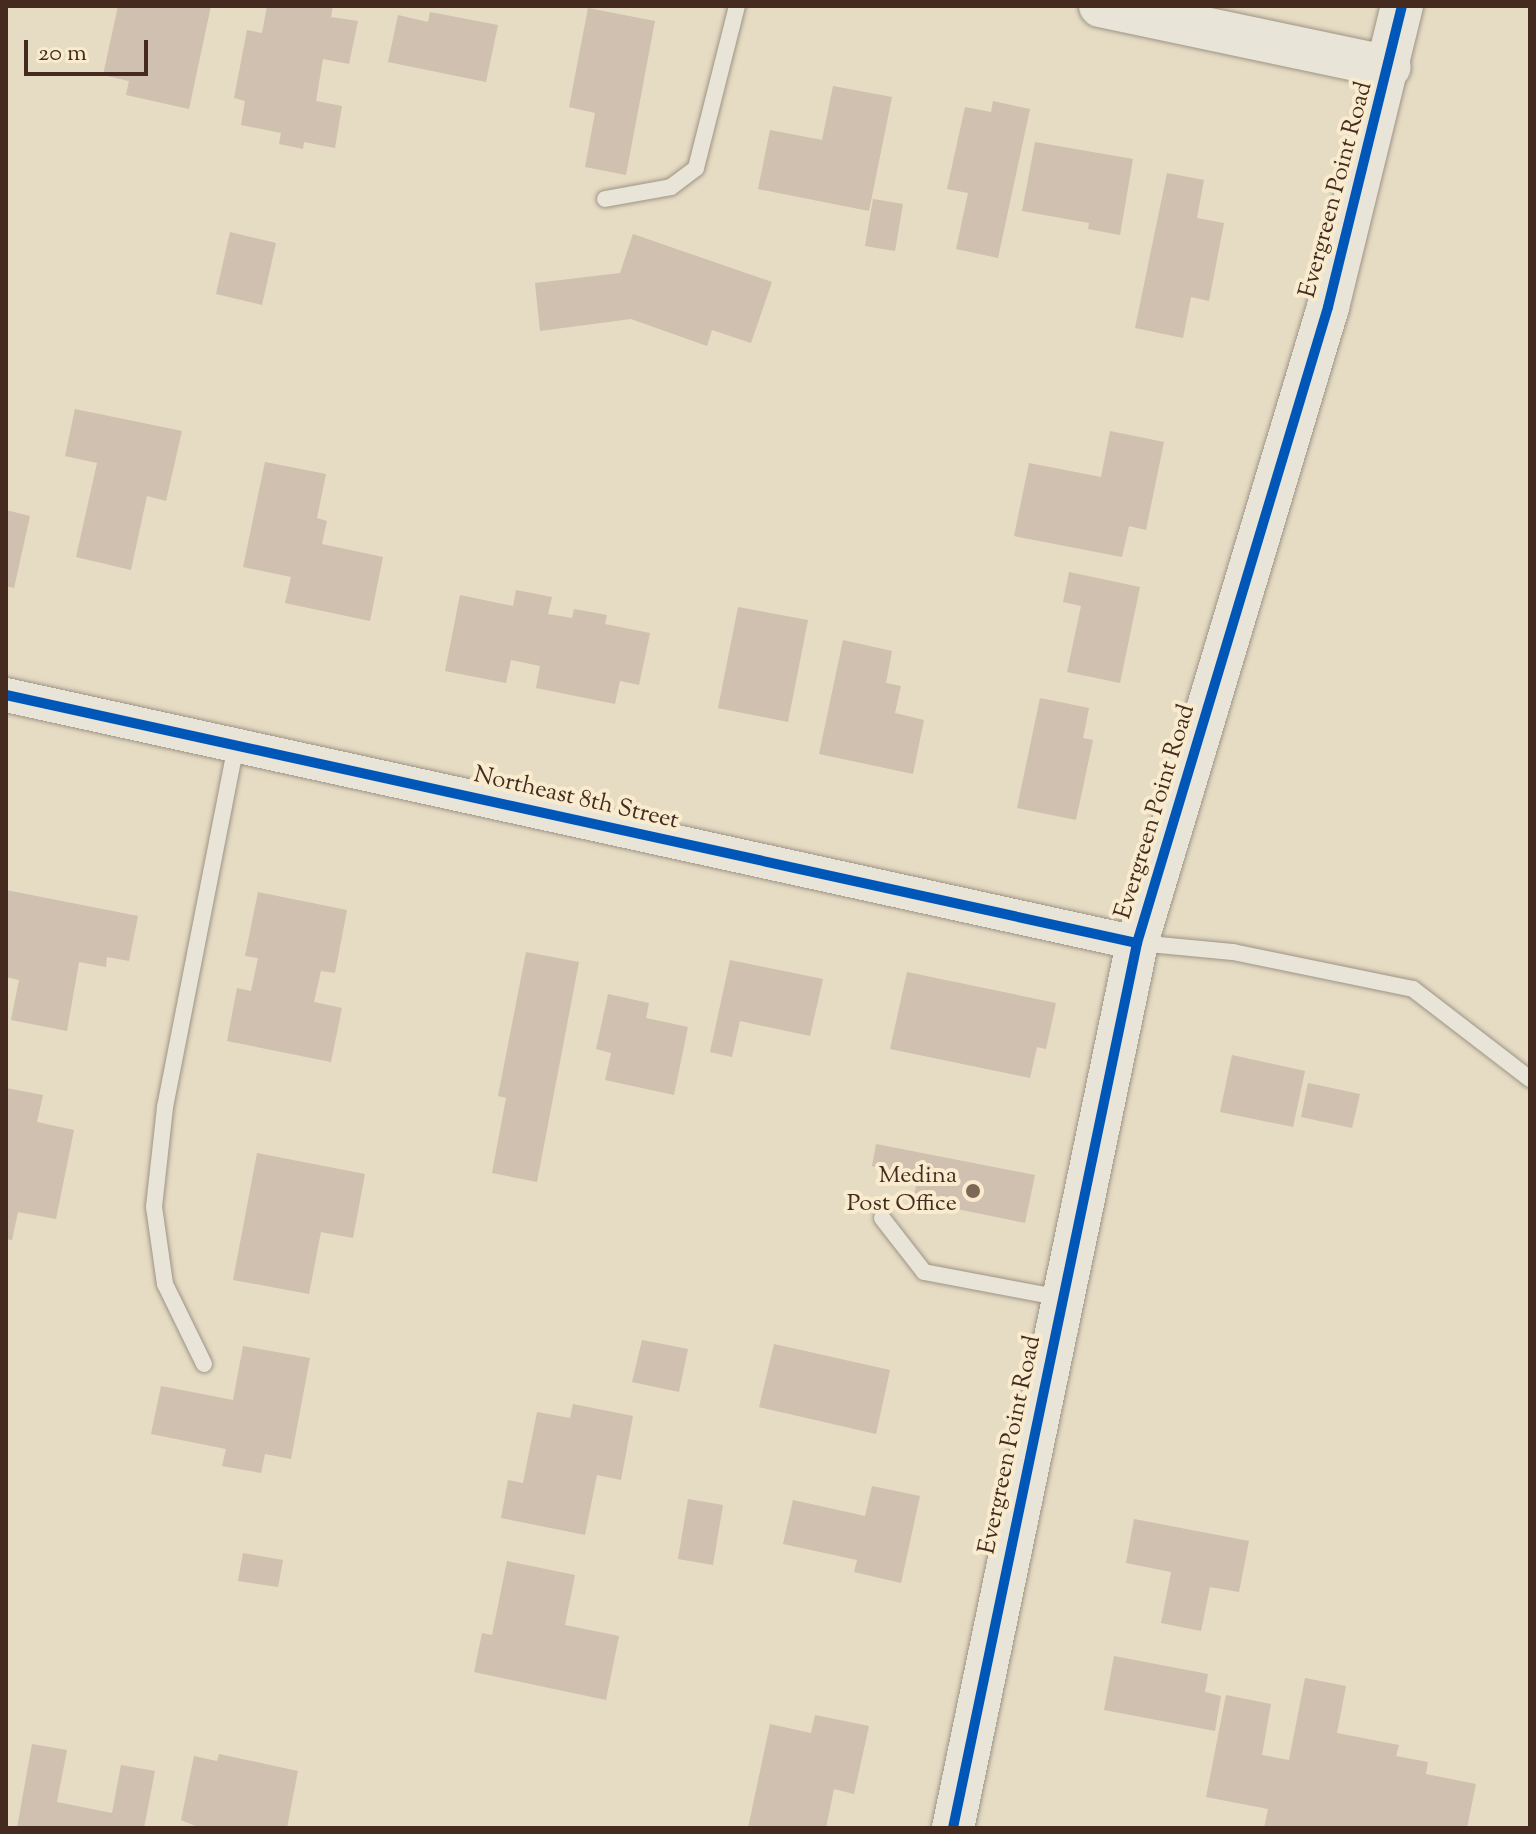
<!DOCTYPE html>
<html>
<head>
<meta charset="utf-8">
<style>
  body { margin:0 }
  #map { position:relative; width:1536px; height:1834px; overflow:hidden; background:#e6dbc3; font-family:"Sorts Mill Goudy",serif }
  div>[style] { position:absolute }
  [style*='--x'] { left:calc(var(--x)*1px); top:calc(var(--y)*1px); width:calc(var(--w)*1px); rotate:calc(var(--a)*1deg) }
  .building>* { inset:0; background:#cfc0af }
  .roads { filter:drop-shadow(0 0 2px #9d9485) drop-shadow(0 0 2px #9d9485) }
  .service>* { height:16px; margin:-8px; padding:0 8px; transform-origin:8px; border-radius:8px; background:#e9e4d8 }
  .minor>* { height:34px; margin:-17px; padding:0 17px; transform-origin:17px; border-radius:17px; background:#e9e4d8 }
  .tertiary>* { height:42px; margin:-21px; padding:0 21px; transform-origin:21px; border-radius:21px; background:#e9e4d8 }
  .cycleway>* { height:10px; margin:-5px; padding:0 5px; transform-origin:5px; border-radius:5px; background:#0057b8 }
  .dots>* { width:22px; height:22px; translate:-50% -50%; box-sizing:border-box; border:4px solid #f8ebce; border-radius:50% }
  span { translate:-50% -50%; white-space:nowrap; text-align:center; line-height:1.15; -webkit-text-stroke:8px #f8ebce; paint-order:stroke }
  .street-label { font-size:24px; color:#442a1f }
  .poi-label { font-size:24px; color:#442a1f }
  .right { translate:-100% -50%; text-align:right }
  .frame { position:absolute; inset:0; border:8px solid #442a1f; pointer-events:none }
  .scale { position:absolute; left:24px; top:40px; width:124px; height:36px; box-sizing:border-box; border:4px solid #442a1f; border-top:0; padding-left:10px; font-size:24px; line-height:28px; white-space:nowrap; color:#442a1f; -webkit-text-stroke:6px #f8ebce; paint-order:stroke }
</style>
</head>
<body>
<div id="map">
  <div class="building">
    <i style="clip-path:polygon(118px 6px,211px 6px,189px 109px,126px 95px,129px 81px,103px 75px)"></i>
    <i style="clip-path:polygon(267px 6px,333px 6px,331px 17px,358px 21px,349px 64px,323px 59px,316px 101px,342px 106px,335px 148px,304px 142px,303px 149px,279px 144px,281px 133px,241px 125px,245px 101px,234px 98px,247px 30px,262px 33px)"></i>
    <i style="clip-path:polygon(588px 8px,655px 21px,626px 175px,585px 167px,595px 113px,569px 107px)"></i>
    <i style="clip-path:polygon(430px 12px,498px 25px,486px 82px,388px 62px,398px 15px,428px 22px)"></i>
    <i style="clip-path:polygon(833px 86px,892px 97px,869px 211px,758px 189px,770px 130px,822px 140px)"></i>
    <i style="clip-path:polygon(993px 101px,1030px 109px,998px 258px,956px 249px,968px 193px,947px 189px,965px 107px,991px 112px)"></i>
    <i style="clip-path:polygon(1035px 142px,1133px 159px,1120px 235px,1088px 229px,1089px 223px,1022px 211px)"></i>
    <i style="clip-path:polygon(1167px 173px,1204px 180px,1197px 218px,1224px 223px,1209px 301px,1191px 297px,1183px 338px,1135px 328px)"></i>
    <i style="clip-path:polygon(873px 199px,903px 204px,895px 251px,865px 246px)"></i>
    <i style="clip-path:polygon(230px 232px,276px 243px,262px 305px,216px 294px)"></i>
    <i style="clip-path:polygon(633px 234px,772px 282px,751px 343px,712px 330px,707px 346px,631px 319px,540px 331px,535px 283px,620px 273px)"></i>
    <i style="clip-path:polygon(75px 409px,182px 431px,166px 501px,147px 496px,131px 570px,76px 557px,97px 463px,65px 456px)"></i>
    <i style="clip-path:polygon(1110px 431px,1164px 442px,1146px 530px,1129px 526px,1122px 557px,1014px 536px,1029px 463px,1101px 477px)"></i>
    <i style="clip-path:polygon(265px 462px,326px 474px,317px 518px,327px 521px,322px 544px,383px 557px,370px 621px,285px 603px,291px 577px,243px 567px)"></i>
    <i style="clip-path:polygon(6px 510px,30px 516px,14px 588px,6px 586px)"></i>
    <i style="clip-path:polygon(1069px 572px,1140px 587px,1120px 683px,1067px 672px,1081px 606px,1063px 602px)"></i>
    <i style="clip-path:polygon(516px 590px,552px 597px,548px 614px,572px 618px,574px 609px,607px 615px,605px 624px,650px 633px,639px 685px,620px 681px,615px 704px,536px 688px,540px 666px,511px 660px,506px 683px,445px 671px,460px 595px,513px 606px)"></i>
    <i style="clip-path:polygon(738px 607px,808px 620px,788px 722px,718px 708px)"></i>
    <i style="clip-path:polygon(843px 640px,892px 651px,886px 683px,901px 686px,895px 713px,924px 720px,913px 774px,819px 754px)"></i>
    <i style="clip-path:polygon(1040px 698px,1089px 708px,1083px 738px,1093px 740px,1076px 820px,1017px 808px)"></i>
    <i style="clip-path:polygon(6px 890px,138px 916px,129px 961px,107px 957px,106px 967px,79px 962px,67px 1031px,11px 1020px,19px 980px,6px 977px)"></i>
    <i style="clip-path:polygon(258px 892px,347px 910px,335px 973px,321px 971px,314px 1002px,342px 1008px,331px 1062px,227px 1041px,237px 988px,251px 991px,258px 958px,245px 956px)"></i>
    <i style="clip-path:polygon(526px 952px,579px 962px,537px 1182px,492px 1173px,506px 1098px,498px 1096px)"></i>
    <i style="clip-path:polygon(730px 960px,823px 979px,810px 1036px,740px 1021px,732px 1057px,710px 1052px)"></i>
    <i style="clip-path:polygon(907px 972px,1056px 1003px,1046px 1049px,1037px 1047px,1030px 1078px,890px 1049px)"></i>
    <i style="clip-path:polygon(608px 994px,649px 1003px,646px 1018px,688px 1027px,674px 1095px,605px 1080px,611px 1053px,596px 1049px)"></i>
    <i style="clip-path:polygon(1232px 1055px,1305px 1071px,1293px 1127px,1220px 1112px)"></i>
    <i style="clip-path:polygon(1308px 1083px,1360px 1094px,1352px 1128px,1301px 1117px)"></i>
    <i style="clip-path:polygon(6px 1088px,43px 1095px,37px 1122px,74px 1130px,56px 1219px,18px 1212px,12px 1240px,6px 1239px)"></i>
    <i style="clip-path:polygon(876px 1144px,1035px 1175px,1025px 1223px,913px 1200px,917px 1181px,872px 1166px)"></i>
    <i style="clip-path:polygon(257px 1153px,365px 1174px,353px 1238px,321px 1232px,309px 1294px,233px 1280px)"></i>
    <i style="clip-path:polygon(642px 1340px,688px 1349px,679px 1392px,632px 1382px)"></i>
    <i style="clip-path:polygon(774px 1344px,890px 1370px,876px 1434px,759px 1407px)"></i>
    <i style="clip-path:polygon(243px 1346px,310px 1358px,291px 1459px,265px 1454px,261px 1473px,222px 1466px,226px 1449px,151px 1434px,161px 1386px,233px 1400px)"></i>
    <i style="clip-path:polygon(573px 1404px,633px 1416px,621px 1480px,597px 1475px,585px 1535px,501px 1518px,508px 1480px,523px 1483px,537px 1412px,570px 1418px)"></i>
    <i style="clip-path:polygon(872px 1486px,920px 1496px,901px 1583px,854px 1572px,857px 1560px,783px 1544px,793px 1500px,865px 1516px)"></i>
    <i style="clip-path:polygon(688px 1499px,723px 1505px,713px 1565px,678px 1559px)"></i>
    <i style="clip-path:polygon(1134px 1519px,1249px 1541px,1239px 1592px,1210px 1587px,1201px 1631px,1161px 1623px,1171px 1572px,1126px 1563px)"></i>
    <i style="clip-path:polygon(243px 1553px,283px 1560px,278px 1587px,238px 1581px)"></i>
    <i style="clip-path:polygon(507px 1561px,575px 1575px,565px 1625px,619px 1636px,606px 1700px,474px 1672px,482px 1633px,492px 1635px)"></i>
    <i style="clip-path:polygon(1114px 1656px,1208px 1674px,1205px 1692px,1221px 1696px,1215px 1731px,1104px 1710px)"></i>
    <i style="clip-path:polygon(1305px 1678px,1346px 1686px,1337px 1733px,1399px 1745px,1396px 1756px,1428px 1762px,1426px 1774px,1476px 1784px,1467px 1828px,1264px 1828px,1268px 1809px,1206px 1797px,1226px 1695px,1271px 1704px,1262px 1755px,1289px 1760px)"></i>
    <i style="clip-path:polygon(815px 1715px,869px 1726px,854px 1794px,834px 1789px,826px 1828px,748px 1828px,770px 1724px,811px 1733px)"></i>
    <i style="clip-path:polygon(32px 1744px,67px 1750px,57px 1802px,112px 1813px,121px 1765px,155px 1771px,144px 1828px,17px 1828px)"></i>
    <i style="clip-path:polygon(219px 1754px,298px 1771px,287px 1828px,200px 1828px,181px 1820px,194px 1756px,217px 1761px)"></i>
  </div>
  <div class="roads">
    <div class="service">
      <i style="--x:605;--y:199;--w:67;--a:-10.3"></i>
      <i style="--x:671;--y:187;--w:31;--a:-37"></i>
      <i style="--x:696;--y:168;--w:167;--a:-75.8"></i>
      <i style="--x:1138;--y:943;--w:95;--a:5.4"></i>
      <i style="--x:1233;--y:952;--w:184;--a:11.6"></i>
      <i style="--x:1413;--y:989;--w:148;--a:37.6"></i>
      <i style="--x:882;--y:1218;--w:68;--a:52.1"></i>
      <i style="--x:924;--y:1272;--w:140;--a:10.7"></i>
      <i style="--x:204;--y:1364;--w:89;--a:-116"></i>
      <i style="--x:165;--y:1284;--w:78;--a:-98.1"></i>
      <i style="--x:154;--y:1207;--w:101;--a:-83.7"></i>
      <i style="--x:165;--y:1107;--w:370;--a:-78.9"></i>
    </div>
    <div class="minor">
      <i style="--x:6;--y:695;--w:1158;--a:12.37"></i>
    </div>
    <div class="tertiary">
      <i style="--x:1100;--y:6;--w:296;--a:11.9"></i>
      <i style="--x:953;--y:1828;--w:904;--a:-78.25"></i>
      <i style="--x:1137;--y:943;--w:664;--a:-73.28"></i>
      <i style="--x:1328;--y:307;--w:310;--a:-76.2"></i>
    </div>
  </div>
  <div class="cycleway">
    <i style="--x:6;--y:695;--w:1158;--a:12.37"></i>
    <i style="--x:953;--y:1828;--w:904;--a:-78.25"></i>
    <i style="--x:1137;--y:943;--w:664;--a:-73.28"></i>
    <i style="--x:1328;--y:307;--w:310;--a:-76.2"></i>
  </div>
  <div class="dots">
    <i style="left:973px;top:1191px;background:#7d6858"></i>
  </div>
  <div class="street-label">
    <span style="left:1337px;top:190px;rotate:-75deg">Evergreen Point Road</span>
    <span style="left:576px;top:799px;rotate:13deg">Northeast 8th Street</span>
    <span style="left:1156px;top:812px;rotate:-73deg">Evergreen Point Road</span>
    <span style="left:1011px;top:1445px;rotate:-78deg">Evergreen Point Road</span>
  </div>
  <div class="poi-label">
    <span class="right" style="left:957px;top:1191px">Medina<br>Post Office</span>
  </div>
  <div class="frame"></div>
  <div class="scale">20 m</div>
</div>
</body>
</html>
